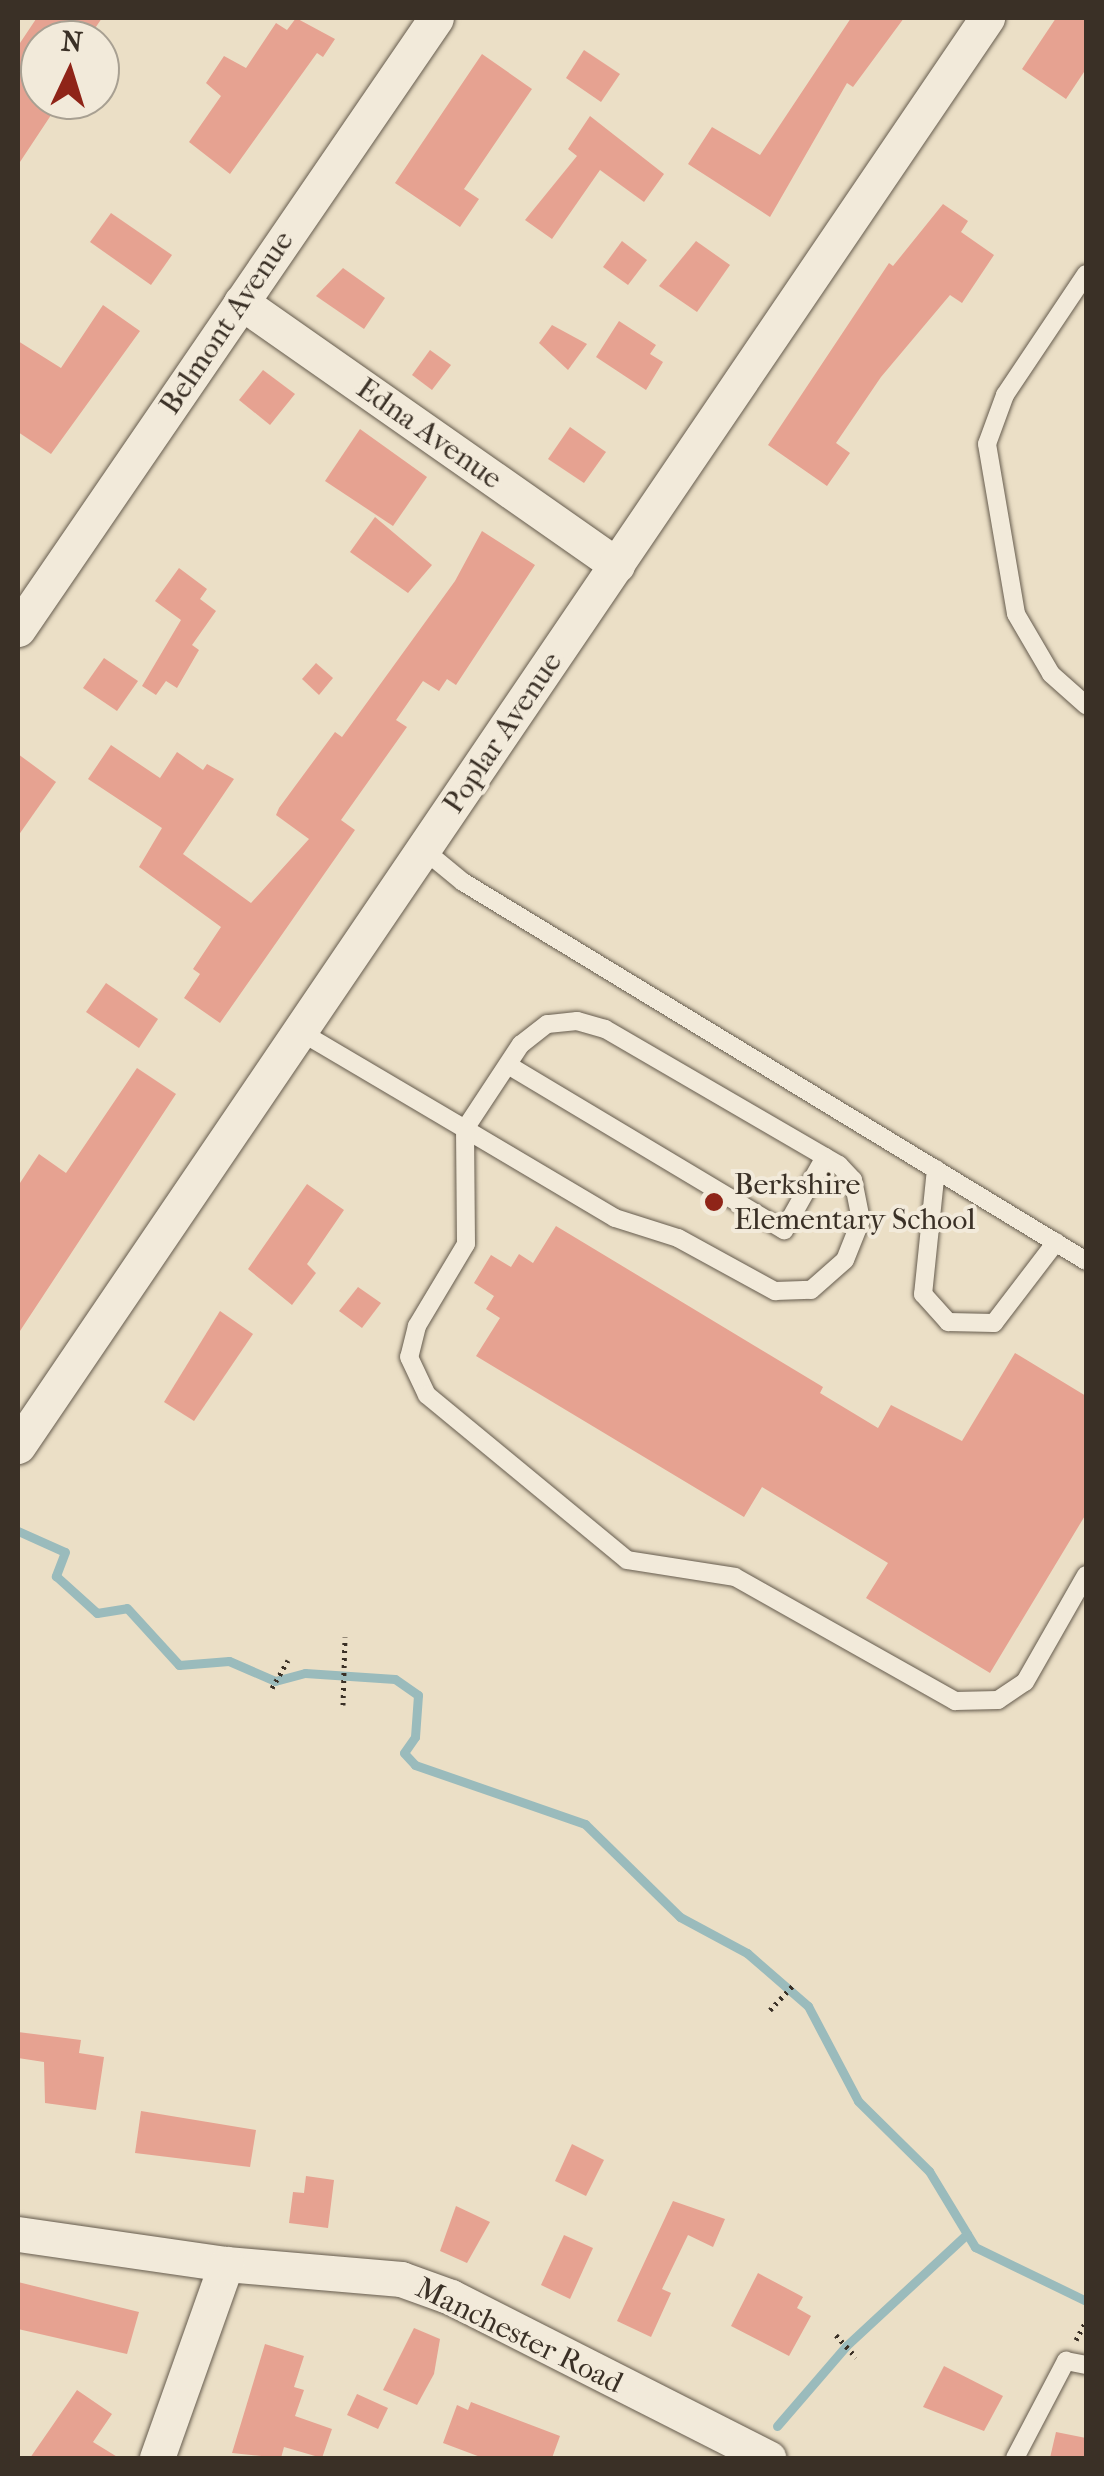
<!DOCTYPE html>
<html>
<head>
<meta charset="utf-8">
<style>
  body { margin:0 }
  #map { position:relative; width:1104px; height:2476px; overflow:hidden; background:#ebdfc6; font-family:"IM FELL French Canon",serif }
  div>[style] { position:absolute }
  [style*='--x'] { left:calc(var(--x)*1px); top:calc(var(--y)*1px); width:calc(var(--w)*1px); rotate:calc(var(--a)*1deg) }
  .stream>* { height:9px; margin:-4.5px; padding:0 4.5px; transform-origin:4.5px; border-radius:4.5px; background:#9abbbc }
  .building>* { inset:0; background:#e6a291 }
  .path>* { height:5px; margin-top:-2.5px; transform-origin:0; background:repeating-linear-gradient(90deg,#3a3026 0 2.5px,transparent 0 7.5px) }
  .roads { filter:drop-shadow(0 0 2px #665c4e) drop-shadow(0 0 2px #665c4e) }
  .lane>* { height:18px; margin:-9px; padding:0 9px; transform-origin:9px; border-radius:9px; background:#f2eada }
  .street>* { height:35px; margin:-17.5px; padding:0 17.5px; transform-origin:17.5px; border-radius:17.5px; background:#f2eada }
  .dots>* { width:28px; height:28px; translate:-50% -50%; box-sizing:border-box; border:5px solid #f2eada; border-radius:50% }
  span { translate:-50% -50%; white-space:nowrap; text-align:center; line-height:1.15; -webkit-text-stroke:8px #f2eada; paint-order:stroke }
  .street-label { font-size:30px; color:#3a3026 }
  .poi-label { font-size:30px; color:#3a3026 }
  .left { translate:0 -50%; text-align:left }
  .frame { position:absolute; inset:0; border:20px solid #3a3026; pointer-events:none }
  .north { position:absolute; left:20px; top:20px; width:100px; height:100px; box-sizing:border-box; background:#f2eada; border:2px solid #a8a092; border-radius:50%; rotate:4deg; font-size:28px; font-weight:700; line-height:40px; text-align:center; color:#3a3026 }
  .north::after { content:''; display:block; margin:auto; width:35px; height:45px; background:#8f2418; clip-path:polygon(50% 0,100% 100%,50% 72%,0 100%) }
</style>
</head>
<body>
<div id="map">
  <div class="stream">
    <i style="--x:18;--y:1531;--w:51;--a:24.1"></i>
    <i style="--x:65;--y:1552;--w:26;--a:111"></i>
    <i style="--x:56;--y:1576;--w:55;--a:42.1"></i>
    <i style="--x:97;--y:1613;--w:30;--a:-9"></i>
    <i style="--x:127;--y:1608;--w:77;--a:47.6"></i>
    <i style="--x:179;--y:1665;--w:50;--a:-4.6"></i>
    <i style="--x:229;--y:1661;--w:50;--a:23.5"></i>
    <i style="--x:275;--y:1681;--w:31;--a:-15"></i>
    <i style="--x:305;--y:1673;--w:90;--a:3.8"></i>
    <i style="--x:395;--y:1679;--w:28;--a:35"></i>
    <i style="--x:418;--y:1695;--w:42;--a:94.1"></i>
    <i style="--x:415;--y:1737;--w:19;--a:125"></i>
    <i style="--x:404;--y:1753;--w:16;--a:47"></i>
    <i style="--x:415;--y:1765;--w:180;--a:19.1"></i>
    <i style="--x:585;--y:1824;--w:133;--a:44.4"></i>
    <i style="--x:680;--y:1917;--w:76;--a:28.2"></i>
    <i style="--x:747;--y:1953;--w:81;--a:41"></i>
    <i style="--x:808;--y:2006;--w:107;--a:62.2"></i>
    <i style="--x:858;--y:2101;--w:100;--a:44.6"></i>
    <i style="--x:929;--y:2171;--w:89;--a:58.8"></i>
    <i style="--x:975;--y:2247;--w:123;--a:25.9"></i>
    <i style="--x:777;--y:2426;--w:106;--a:-49.2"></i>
    <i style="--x:846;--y:2346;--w:165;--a:-42.8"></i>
  </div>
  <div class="building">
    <i style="clip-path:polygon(296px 18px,335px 39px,323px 57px,317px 53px,230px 174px,189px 142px,221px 96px,206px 83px,224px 56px,246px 68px,276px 23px,287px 30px)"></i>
    <i style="clip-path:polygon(851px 18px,904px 18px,853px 87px,847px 83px,770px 217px,688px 164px,712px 127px,760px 155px)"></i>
    <i style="clip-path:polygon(1056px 18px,1086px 18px,1086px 69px,1066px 99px,1022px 69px)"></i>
    <i style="clip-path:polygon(36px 19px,102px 18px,87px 40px,40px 40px,40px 100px,61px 100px,18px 165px,18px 46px)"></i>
    <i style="clip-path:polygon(584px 50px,620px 74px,601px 102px,566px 78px)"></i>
    <i style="clip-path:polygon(482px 54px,532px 89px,464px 189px,479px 199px,460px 227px,395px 183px)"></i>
    <i style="clip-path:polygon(590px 116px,664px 174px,644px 202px,600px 170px,552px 239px,525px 220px,577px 156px,568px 149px)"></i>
    <i style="clip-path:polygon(943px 204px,968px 221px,961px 232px,994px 255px,962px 303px,950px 295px,881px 377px,836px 443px,850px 453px,827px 486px,768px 445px,889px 263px,893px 266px)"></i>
    <i style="clip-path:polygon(111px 213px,172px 255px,151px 285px,90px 242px)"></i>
    <i style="clip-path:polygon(622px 241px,647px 260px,628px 285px,603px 267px)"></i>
    <i style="clip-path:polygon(696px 241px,730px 265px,697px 312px,659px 286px)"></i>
    <i style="clip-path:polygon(343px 268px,385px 298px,364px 329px,316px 296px)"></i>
    <i style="clip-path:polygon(103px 305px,140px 331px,51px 454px,18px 432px,18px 341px,61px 368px)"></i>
    <i style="clip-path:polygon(619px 321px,656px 345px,650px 354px,663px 362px,646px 390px,596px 357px)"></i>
    <i style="clip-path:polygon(552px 325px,587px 344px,568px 370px,539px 343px)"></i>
    <i style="clip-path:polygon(430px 350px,451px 365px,432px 390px,412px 375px)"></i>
    <i style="clip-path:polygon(263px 370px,295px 394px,270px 425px,239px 400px)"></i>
    <i style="clip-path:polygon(570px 427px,606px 452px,584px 483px,548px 459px)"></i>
    <i style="clip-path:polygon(360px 429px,427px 477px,393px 526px,325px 481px)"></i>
    <i style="clip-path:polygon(375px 517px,432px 565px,408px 593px,350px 552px)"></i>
    <i style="clip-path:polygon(482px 531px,535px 565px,456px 685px,447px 679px,439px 691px,423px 681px,396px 720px,407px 727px,341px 820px,355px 830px,220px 1023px,184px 998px,200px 974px,193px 969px,221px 927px,139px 867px,162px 828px,88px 779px,111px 745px,160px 778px,177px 752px,203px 770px,207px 764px,234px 779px,183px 854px,251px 903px,309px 839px,276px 815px,279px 808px,335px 732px,342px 737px,455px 581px)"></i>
    <i style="clip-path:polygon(179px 568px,207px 589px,200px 599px,216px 611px,192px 645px,199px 650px,177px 688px,166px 681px,156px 695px,142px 686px,181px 620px,155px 601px)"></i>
    <i style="clip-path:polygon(104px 658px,138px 681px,117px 711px,83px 688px)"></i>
    <i style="clip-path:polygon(316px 663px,333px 678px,319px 695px,302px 679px)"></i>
    <i style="clip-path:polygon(18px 754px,56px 782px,18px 836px)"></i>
    <i style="clip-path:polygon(106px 983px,158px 1019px,139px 1048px,86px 1012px)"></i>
    <i style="clip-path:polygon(137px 1068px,176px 1094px,18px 1334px,18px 1186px,39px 1154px,66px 1173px)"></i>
    <i style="clip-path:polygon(307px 1184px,344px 1210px,307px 1264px,316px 1273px,292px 1305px,248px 1269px)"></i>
    <i style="clip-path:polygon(556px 1226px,823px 1387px,820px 1393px,878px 1428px,891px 1405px,962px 1441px,1015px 1353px,1086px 1396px,1086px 1514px,990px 1673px,866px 1598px,888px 1563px,762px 1487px,744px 1517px,476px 1356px,500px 1318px,486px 1309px,494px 1296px,474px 1283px,491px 1255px,511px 1267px,519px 1254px,533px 1263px)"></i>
    <i style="clip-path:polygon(358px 1287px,381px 1303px,362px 1328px,339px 1311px)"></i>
    <i style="clip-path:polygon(220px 1311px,253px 1334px,194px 1421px,164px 1402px)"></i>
    <i style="clip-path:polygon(18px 2032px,81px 2040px,79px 2053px,104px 2057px,96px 2110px,45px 2103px,44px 2062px,18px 2058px)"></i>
    <i style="clip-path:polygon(141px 2111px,256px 2130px,250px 2167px,135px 2153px)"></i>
    <i style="clip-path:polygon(572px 2144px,604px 2160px,586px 2196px,555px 2181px)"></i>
    <i style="clip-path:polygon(306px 2176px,334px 2180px,328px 2228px,289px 2223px,293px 2192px,304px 2193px)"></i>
    <i style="clip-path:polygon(673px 2201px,725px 2219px,713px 2247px,688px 2235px,662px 2289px,671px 2293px,651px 2337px,617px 2321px)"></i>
    <i style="clip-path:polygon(456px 2206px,490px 2222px,467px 2263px,440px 2251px)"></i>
    <i style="clip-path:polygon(564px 2235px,593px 2248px,570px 2299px,541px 2285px)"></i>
    <i style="clip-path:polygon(758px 2273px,803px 2297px,797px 2308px,811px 2316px,789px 2356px,731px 2326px)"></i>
    <i style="clip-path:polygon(18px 2282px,139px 2312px,127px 2354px,18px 2329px)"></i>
    <i style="clip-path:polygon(414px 2328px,440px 2339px,434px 2374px,417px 2405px,383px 2390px)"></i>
    <i style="clip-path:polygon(265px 2344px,304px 2356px,294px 2387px,304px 2390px,295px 2416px,332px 2429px,322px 2458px,284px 2447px,281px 2458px,232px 2453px)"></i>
    <i style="clip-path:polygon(944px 2366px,1003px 2396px,984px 2431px,923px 2407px)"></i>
    <i style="clip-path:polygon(77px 2390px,112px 2414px,93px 2442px,119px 2458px,30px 2458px)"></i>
    <i style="clip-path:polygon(357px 2394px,388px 2408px,378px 2429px,347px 2415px)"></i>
    <i style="clip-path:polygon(471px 2402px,560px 2436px,552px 2458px,483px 2458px,443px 2443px,457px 2405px,468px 2410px)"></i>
    <i style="clip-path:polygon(1056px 2432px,1086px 2438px,1086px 2458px,1050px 2458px)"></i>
  </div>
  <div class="path">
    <i style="--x:272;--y:1688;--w:32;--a:-60"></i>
    <i style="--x:343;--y:1705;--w:68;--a:-88.3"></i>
    <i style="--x:770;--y:2010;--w:37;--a:-47"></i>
    <i style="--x:836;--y:2335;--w:30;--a:48"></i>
    <i style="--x:1076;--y:2340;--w:21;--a:-62"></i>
  </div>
  <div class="roads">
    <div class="lane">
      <i style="--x:1086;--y:274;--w:146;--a:123.8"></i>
      <i style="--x:1005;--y:395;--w:52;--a:110.2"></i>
      <i style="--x:987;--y:444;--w:172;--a:80.3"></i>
      <i style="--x:1016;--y:614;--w:69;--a:59.7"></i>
      <i style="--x:1051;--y:674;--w:47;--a:41.5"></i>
      <i style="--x:424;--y:850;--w:50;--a:39.4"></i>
      <i style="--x:463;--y:882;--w:729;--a:31.31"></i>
      <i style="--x:301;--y:1032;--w:191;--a:30.6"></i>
      <i style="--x:465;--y:1129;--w:174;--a:30.7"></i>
      <i style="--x:615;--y:1218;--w:66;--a:17.6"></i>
      <i style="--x:678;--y:1238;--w:111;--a:28.7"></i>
      <i style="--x:775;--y:1291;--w:36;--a:-2"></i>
      <i style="--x:811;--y:1290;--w:45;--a:-41.4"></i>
      <i style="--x:845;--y:1260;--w:43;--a:-68.2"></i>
      <i style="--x:861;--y:1220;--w:41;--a:-101.3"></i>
      <i style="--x:853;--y:1180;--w:21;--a:-133"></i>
      <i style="--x:839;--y:1165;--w:271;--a:-149.8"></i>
      <i style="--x:605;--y:1029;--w:29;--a:-164"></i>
      <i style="--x:577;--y:1021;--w:30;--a:174"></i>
      <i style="--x:547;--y:1024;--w:33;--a:142"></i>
      <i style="--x:521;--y:1044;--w:102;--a:123.4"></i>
      <i style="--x:465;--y:1129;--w:115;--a:89.5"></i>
      <i style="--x:466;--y:1244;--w:96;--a:120.9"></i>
      <i style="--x:417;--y:1326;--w:32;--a:104"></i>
      <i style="--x:409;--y:1357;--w:42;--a:64.7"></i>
      <i style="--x:427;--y:1395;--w:259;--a:39.5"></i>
      <i style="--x:627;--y:1560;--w:109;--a:8.9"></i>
      <i style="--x:735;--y:1577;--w:253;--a:29.4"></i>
      <i style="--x:955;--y:1701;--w:43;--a:-1.3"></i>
      <i style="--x:998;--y:1700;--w:32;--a:-34"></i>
      <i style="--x:1025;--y:1682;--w:123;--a:-60.3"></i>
      <i style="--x:508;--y:1065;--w:322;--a:30.9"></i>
      <i style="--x:784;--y:1230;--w:84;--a:-60.7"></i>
      <i style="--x:936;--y:1169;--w:126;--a:95.9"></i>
      <i style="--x:923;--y:1294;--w:38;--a:48"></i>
      <i style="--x:948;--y:1322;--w:46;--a:1.2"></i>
      <i style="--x:994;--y:1323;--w:102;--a:-52.6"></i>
      <i style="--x:1015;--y:2458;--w:110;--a:-62.3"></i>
      <i style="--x:1066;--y:2361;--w:20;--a:11"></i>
    </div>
    <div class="street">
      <i style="--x:241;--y:302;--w:459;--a:35"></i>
      <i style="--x:18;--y:629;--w:740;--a:-55.62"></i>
      <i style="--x:18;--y:1446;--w:1726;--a:-55.84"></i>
      <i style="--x:18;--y:2234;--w:210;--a:8.2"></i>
      <i style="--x:226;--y:2264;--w:176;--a:4.9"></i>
      <i style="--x:401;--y:2279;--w:53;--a:19.8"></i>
      <i style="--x:451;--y:2297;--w:356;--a:26.9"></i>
      <i style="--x:157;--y:2458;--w:206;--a:-70.4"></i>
    </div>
  </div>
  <div class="dots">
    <i style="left:714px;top:1202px;background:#8f2418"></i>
  </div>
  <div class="street-label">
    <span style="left:227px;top:323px;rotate:-56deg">Belmont Avenue</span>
    <span style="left:429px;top:434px;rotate:35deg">Edna Avenue</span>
    <span style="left:503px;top:733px;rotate:-56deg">Poplar Avenue</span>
    <span style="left:519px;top:2336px;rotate:26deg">Manchester Road</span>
  </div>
  <div class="poi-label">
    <span class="left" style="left:734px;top:1202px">Berkshire<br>Elementary School</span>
  </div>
  <div class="frame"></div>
  <div class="north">N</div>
</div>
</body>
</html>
